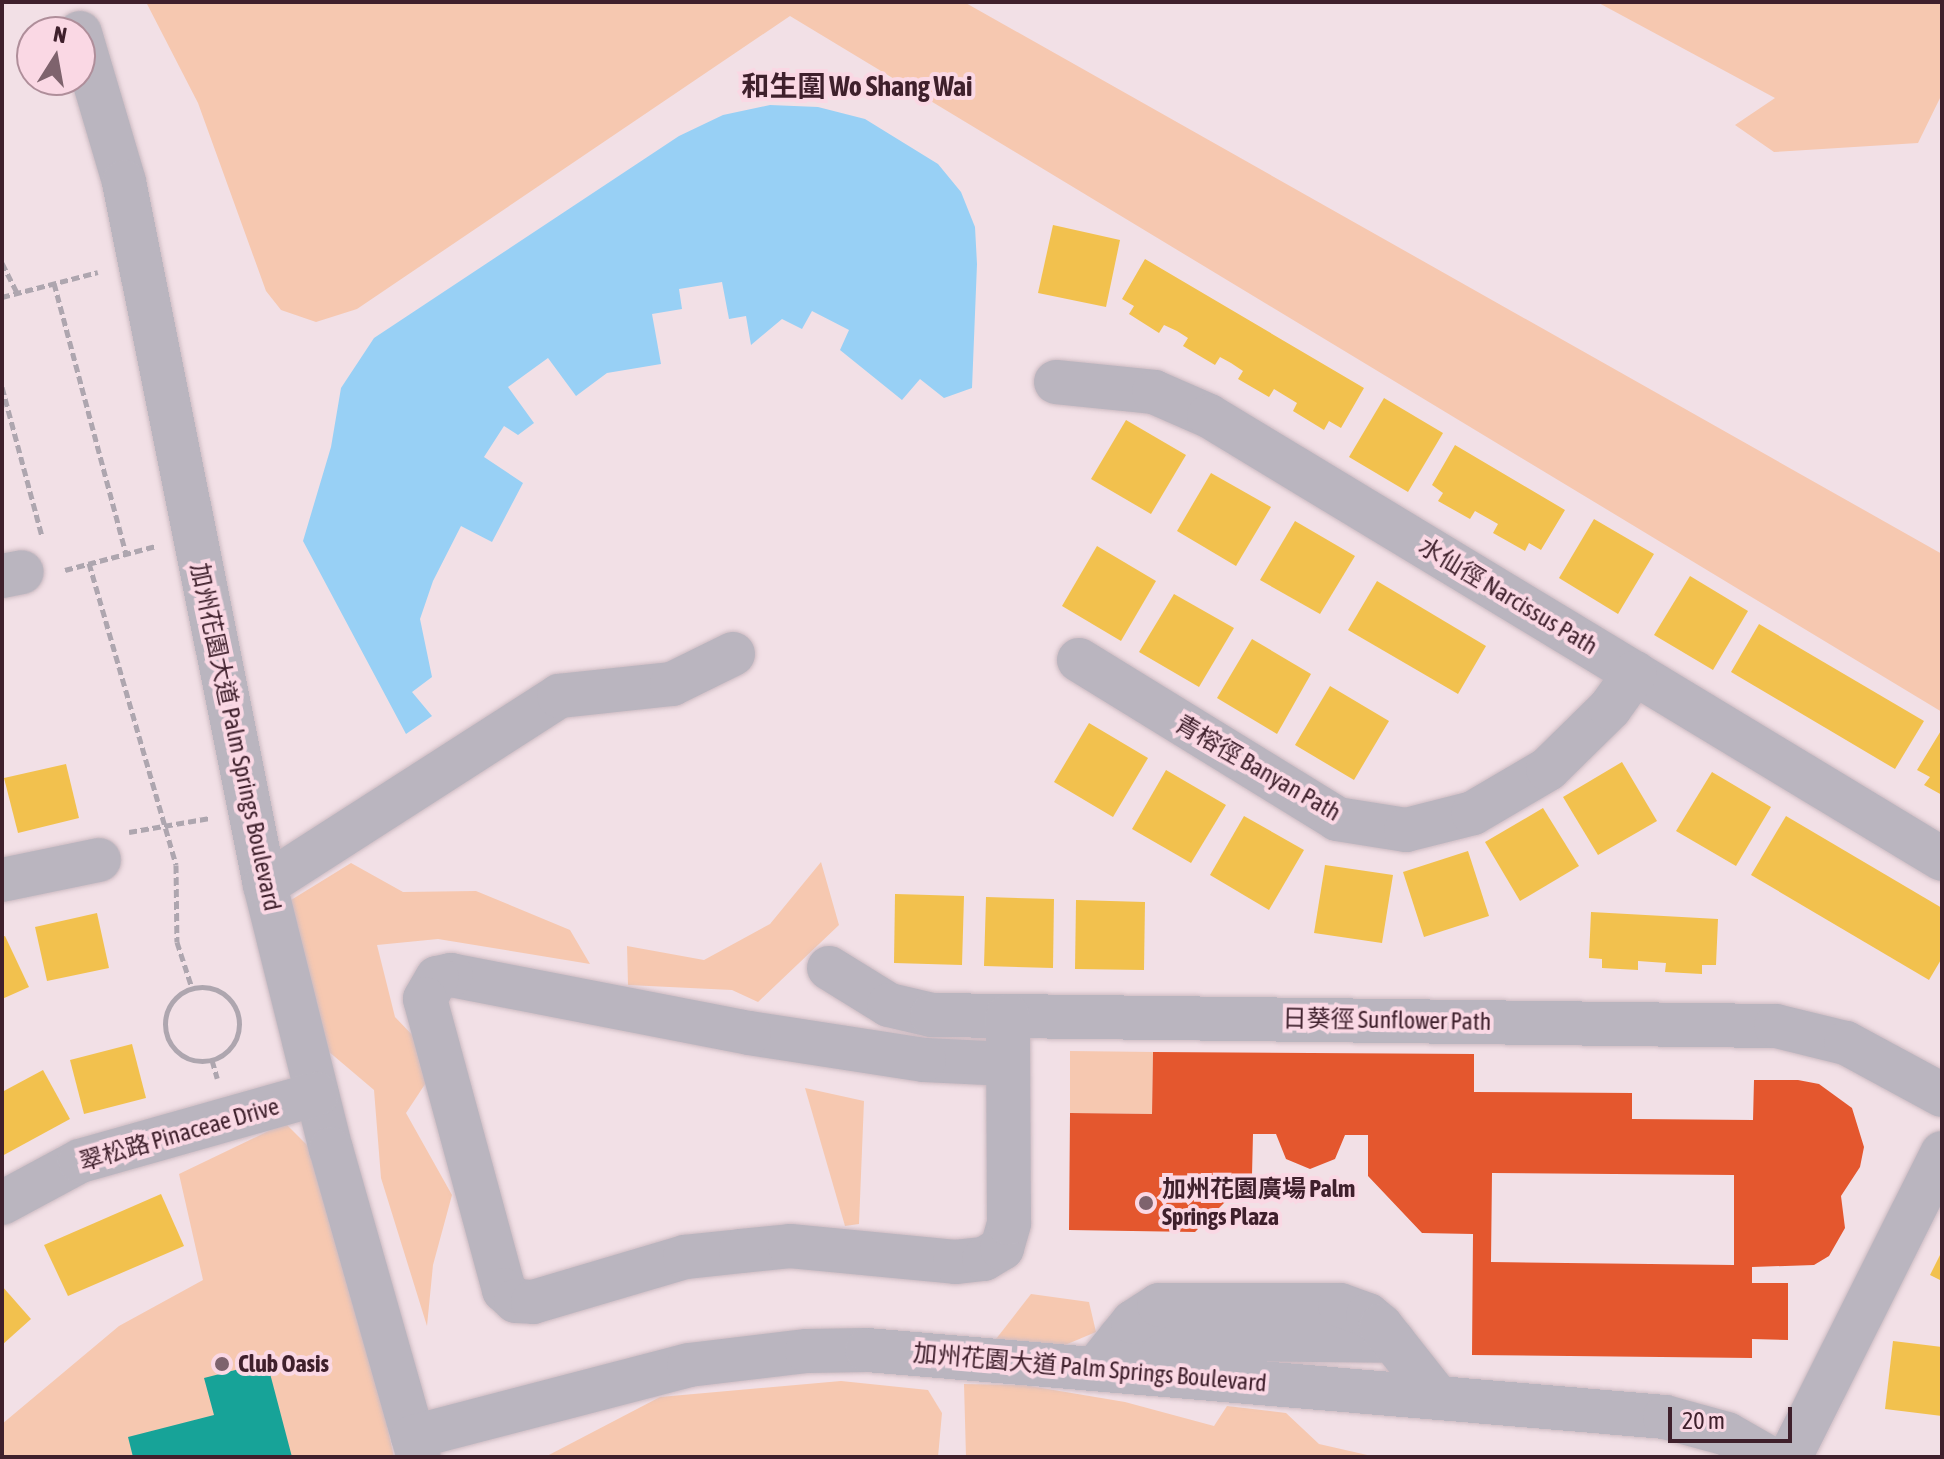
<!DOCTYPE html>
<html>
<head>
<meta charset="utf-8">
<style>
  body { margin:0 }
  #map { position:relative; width:1944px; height:1459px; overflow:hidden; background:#f2e0e6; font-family:"Asap Condensed","Noto Sans TC",sans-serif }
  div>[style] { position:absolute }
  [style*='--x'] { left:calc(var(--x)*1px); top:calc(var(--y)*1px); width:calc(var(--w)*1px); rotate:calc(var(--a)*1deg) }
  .green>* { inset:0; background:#f6c8b0 }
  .water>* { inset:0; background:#98d0f5 }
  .homes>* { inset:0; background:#f2c14e }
  .shops>* { inset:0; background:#e4572e }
  .public>* { inset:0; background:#17a398 }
  .path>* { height:5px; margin-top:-2.5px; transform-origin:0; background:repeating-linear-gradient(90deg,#aea6af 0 8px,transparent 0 12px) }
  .path>.ring { margin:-2.5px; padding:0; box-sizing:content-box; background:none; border:5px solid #aea6af; border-radius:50% }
  .roads { filter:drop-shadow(0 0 2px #cdbbc2) drop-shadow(0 0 2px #cdbbc2) }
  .minor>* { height:44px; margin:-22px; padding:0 22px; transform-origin:22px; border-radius:22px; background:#bab5bf }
  .dots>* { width:22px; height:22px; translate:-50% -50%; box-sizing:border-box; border:4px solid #fad8e4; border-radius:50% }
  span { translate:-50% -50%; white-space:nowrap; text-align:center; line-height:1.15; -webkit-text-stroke:8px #fad8e4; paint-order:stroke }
  .street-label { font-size:24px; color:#3f202c }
  .poi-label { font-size:24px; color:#3f202c; font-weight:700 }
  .left { translate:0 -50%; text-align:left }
  .quarter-label { font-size:28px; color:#3f202c; font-weight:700 }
  .frame { position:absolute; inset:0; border:4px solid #3f202c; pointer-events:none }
  .north { position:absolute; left:16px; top:16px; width:80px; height:80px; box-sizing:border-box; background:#fad8e4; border:2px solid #af8e9a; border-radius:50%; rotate:11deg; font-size:22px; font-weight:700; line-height:32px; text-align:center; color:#3f202c }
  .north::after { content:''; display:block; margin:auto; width:28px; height:36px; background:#7e636d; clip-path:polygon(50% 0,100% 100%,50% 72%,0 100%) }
  .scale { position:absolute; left:1668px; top:1407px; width:124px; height:36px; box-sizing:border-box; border:4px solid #3f202c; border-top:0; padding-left:10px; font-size:24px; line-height:28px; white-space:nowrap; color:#3f202c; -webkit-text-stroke:6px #fad8e4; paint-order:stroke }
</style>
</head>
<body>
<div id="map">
  <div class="green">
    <i style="clip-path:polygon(146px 2px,964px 2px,1942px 554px,1942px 712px,790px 16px,357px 309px,316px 322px,281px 310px,266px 291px,198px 103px)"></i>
    <i style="clip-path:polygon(1597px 2px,1942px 2px,1942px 94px,1918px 143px,1774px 152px,1735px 125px,1775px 98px)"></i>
    <i style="clip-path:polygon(821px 862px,839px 925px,758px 1002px,732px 990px,628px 985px,627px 946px,704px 960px,770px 924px)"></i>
    <i style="clip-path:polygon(351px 863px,403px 892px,476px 891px,570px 930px,590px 964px,438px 939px,377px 945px,395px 1017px,439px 1063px,406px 1113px,452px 1195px,433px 1265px,427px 1326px,381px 1178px,374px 1090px,308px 1034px,270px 913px)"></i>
    <i style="clip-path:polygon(1070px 1051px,1153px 1052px,1152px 1114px,1070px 1113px)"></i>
    <i style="clip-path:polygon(805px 1088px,864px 1101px,859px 1224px,845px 1226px)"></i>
    <i style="clip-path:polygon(285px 1123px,330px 1168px,394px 1457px,2px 1457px,2px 1424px,119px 1326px,203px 1280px,179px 1174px)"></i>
    <i style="clip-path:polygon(1031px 1294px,1089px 1302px,1096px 1332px,1065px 1345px,996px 1339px)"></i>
    <i style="clip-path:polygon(841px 1381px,928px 1390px,942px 1413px,938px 1457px,545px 1457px,660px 1397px)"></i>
    <i style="clip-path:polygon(964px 1384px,1024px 1385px,1125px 1402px,1214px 1426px,1227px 1406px,1286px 1413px,1319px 1444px,1376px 1457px,966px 1457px)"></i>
  </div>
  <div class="water">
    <i style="clip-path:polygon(770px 105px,818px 107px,865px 119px,938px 164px,961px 192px,975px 227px,977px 264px,972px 388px,944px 398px,920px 379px,902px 400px,840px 350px,849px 330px,812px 311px,802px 329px,782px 319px,751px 345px,746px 316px,729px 319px,722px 282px,679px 289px,682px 309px,652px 314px,661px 364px,607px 373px,576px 396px,548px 358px,508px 387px,534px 423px,518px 435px,504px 426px,484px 457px,523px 483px,492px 542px,461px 526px,433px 581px,420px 619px,432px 677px,412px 692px,432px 716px,406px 734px,303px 541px,331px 447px,341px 388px,374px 338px,679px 136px,723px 115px)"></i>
  </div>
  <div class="homes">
    <i style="clip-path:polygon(1053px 225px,1120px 240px,1106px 307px,1038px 293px)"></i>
    <i style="clip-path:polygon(1145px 259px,1364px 388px,1341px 428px,1329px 421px,1324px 430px,1293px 411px,1297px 403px,1274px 389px,1269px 397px,1238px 379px,1243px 371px,1231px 363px,1220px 357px,1215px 365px,1183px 346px,1188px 338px,1177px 331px,1164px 325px,1159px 333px,1129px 314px,1134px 306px,1122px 299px)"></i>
    <i style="clip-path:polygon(1384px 398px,1443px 433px,1408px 492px,1349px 457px)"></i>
    <i style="clip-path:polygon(1126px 420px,1186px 455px,1151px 514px,1091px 479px)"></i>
    <i style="clip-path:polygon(1455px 445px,1565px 510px,1541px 550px,1529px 543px,1525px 551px,1493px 533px,1498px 524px,1475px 511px,1470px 519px,1438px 501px,1443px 493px,1432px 485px)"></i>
    <i style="clip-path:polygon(1211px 473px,1271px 507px,1236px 566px,1177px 531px)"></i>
    <i style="clip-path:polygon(1594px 519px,1654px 554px,1618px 614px,1559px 578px)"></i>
    <i style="clip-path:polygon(1295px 521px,1355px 556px,1320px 614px,1260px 580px)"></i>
    <i style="clip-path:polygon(1097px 546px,1156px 581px,1121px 641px,1062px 606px)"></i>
    <i style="clip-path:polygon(1690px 576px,1748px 611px,1713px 670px,1654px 635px)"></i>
    <i style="clip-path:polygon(1377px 581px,1486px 646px,1458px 694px,1348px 630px)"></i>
    <i style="clip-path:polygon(1174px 594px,1234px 628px,1199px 687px,1139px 652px)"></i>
    <i style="clip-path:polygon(1759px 624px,1924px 721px,1895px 769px,1731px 672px)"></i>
    <i style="clip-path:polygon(1252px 639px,1311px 674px,1277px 734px,1217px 698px)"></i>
    <i style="clip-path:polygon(1330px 686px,1389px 721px,1354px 780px,1295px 745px)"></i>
    <i style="clip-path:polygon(1089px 723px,1148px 758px,1113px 817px,1054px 782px)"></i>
    <i style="clip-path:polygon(1942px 729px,1942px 795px,1924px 785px,1930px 777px,1917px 770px)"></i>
    <i style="clip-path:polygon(1622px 762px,1657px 821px,1598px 855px,1563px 797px)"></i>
    <i style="clip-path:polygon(66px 764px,79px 818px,18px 833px,4px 778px)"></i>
    <i style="clip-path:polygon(1166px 770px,1226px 805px,1191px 863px,1132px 829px)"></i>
    <i style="clip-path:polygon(1712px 772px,1771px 807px,1736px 866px,1676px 831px)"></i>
    <i style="clip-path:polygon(1543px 808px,1579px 866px,1520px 901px,1485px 842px)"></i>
    <i style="clip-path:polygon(1244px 816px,1304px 850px,1269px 910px,1210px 875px)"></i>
    <i style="clip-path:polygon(1786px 816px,1942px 908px,1942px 958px,1929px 980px,1751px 875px)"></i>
    <i style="clip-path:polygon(1468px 851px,1489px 916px,1424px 937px,1403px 872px)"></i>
    <i style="clip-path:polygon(1325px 865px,1393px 875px,1382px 943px,1314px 933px)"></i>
    <i style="clip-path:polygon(895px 894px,964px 896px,962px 965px,894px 963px)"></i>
    <i style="clip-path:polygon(986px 897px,1054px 899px,1053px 968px,984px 966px)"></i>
    <i style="clip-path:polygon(1076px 900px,1145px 902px,1144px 970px,1075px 969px)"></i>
    <i style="clip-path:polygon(1591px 912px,1718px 919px,1716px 965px,1702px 965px,1702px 974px,1665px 972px,1666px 963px,1638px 961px,1638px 970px,1602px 968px,1602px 959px,1589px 958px)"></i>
    <i style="clip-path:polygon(97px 913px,109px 968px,47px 981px,35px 927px)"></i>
    <i style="clip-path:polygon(5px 936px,29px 987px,2px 999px,2px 937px)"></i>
    <i style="clip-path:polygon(132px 1044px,146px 1098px,84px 1114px,70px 1060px)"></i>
    <i style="clip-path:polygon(43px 1070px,70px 1119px,2px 1156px,2px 1092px)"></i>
    <i style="clip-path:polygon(161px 1194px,184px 1246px,68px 1296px,44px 1245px)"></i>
    <i style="clip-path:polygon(1942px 1251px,1942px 1281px,1930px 1275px)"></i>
    <i style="clip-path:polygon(2px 1286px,31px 1319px,2px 1345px)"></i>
    <i style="clip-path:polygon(1893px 1341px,1942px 1347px,1942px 1416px,1885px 1409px)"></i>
  </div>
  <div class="shops">
    <i style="clip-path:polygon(evenodd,1153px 1052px,1474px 1054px,1474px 1092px,1632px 1093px,1632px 1119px,1753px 1120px,1754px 1080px,1798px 1080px,1819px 1084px,1852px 1108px,1864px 1147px,1860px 1167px,1841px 1196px,1845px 1228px,1829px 1256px,1814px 1265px,1752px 1267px,1752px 1283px,1788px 1283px,1788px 1340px,1752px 1339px,1752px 1358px,1472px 1355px,1473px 1234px,1422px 1233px,1368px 1176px,1368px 1135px,1345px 1135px,1335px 1159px,1310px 1169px,1286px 1159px,1276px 1134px,1253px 1134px,1252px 1175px,1195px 1232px,1069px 1230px,1070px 1113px,1152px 1114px,1153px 1052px,1492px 1173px,1734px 1175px,1734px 1265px,1491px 1262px,1492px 1173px)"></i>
  </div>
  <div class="public">
    <i style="clip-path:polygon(267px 1362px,292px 1457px,133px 1457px,128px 1437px,214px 1415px,204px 1378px)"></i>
  </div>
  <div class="path">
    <i style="--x:2;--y:263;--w:34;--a:63"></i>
    <i style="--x:54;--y:283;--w:279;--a:75.1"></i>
    <i style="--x:2;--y:297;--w:99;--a:-14.6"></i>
    <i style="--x:2;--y:387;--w:154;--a:75"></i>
    <i style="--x:89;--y:563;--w:314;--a:73.9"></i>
    <i style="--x:176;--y:865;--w:77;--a:89.3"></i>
    <i style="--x:177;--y:942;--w:48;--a:71.9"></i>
    <i style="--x:65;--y:570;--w:94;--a:-14.8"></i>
    <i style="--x:129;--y:832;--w:82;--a:-9.8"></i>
    <i class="ring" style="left:165px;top:987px;width:69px;height:69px"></i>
    <i style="--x:212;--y:1060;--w:19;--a:74"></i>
  </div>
  <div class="roads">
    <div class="minor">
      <i style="--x:80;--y:33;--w:155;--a:73.5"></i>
      <i style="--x:124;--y:182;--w:717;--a:78.66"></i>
      <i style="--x:265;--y:885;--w:272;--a:76"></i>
      <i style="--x:331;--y:1149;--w:320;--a:74.1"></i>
      <i style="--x:1056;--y:382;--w:99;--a:5.8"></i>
      <i style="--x:1154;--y:392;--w:60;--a:23.6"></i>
      <i style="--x:1209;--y:416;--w:856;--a:31.15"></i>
      <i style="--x:2;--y:576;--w:20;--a:-11"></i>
      <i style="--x:1079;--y:660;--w:303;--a:31.6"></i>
      <i style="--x:1337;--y:819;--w:70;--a:9.1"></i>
      <i style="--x:1406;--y:830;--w:69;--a:-14.2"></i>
      <i style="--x:1473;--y:813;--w:87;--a:-30.4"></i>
      <i style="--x:1548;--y:769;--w:87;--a:-44.5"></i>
      <i style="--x:1610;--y:708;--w:43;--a:-54.5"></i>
      <i style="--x:2;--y:880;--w:99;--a:-11.7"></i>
      <i style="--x:265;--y:885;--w:350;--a:-32.7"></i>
      <i style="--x:559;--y:696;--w:114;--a:-6.1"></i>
      <i style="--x:672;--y:684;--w:68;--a:-26.2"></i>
      <i style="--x:829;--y:968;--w:70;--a:31.7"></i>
      <i style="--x:889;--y:1005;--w:44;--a:13.1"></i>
      <i style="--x:932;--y:1015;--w:844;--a:0.75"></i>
      <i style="--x:1776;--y:1026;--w:72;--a:13.7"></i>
      <i style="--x:1846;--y:1043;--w:109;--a:28.4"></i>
      <i style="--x:1008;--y:1064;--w:84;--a:-177.3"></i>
      <i style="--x:924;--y:1060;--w:177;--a:-171.2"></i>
      <i style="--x:749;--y:1033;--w:304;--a:-169"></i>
      <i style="--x:451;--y:975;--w:14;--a:168"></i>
      <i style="--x:437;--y:978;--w:24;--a:120"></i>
      <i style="--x:425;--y:999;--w:302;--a:74.8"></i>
      <i style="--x:504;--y:1290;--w:16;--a:43"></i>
      <i style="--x:516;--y:1301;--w:17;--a:3"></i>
      <i style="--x:533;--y:1302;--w:159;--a:-16.5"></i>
      <i style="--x:685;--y:1257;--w:56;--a:-6.1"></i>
      <i style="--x:741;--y:1251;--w:49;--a:-5.8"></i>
      <i style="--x:790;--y:1246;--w:166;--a:5.5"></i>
      <i style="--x:955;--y:1262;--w:29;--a:-6"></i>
      <i style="--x:984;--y:1259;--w:21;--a:-31"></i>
      <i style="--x:1002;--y:1248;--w:26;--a:-74"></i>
      <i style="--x:1009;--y:1223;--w:207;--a:-90.3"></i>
      <i style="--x:2;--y:1203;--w:89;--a:-28.3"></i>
      <i style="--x:80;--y:1161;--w:246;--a:-15.8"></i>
      <i style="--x:1120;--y:1338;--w:273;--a:0.6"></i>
      <i style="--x:1096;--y:1368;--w:59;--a:-51.2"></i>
      <i style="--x:1133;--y:1322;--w:31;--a:-33"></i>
      <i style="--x:1159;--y:1305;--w:181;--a:0"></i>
      <i style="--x:1340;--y:1305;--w:30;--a:20"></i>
      <i style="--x:1368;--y:1315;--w:17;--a:40"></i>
      <i style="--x:1381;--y:1326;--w:90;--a:51.7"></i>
      <i style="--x:413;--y:1437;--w:285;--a:-14.6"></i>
      <i style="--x:689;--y:1365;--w:119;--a:-6.8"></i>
      <i style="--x:807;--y:1351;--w:60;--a:-1"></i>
      <i style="--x:867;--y:1350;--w:801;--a:4.8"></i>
      <i style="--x:1665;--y:1417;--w:64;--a:15.3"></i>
      <i style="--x:1727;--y:1434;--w:46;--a:29.9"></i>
      <i style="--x:1790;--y:1457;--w:340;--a:-63.4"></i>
    </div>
  </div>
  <div class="dots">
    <i style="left:1146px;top:1203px;background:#7e636d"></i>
    <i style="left:222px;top:1364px;background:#7e636d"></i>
  </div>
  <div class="street-label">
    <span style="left:1508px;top:596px;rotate:31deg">水仙徑 Narcissus Path</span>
    <span style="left:236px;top:737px;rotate:78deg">加州花園大道 Palm Springs Boulevard</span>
    <span style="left:1258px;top:768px;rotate:30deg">青榕徑 Banyan Path</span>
    <span style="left:1387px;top:1020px;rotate:1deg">日葵徑 Sunflower Path</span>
    <span style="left:179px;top:1134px;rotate:-16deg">翠松路 Pinaceae Drive</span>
    <span style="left:1090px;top:1368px;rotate:5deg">加州花園大道 Palm Springs Boulevard</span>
  </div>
  <div class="poi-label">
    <span class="left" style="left:1162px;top:1203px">加州花園廣場 Palm<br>Springs Plaza</span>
    <span class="left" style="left:238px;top:1364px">Club Oasis</span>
  </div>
  <div class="quarter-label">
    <span style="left:857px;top:86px">和生圍 Wo Shang Wai</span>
  </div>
  <div class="frame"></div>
  <div class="north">N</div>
  <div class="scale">20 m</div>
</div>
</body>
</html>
